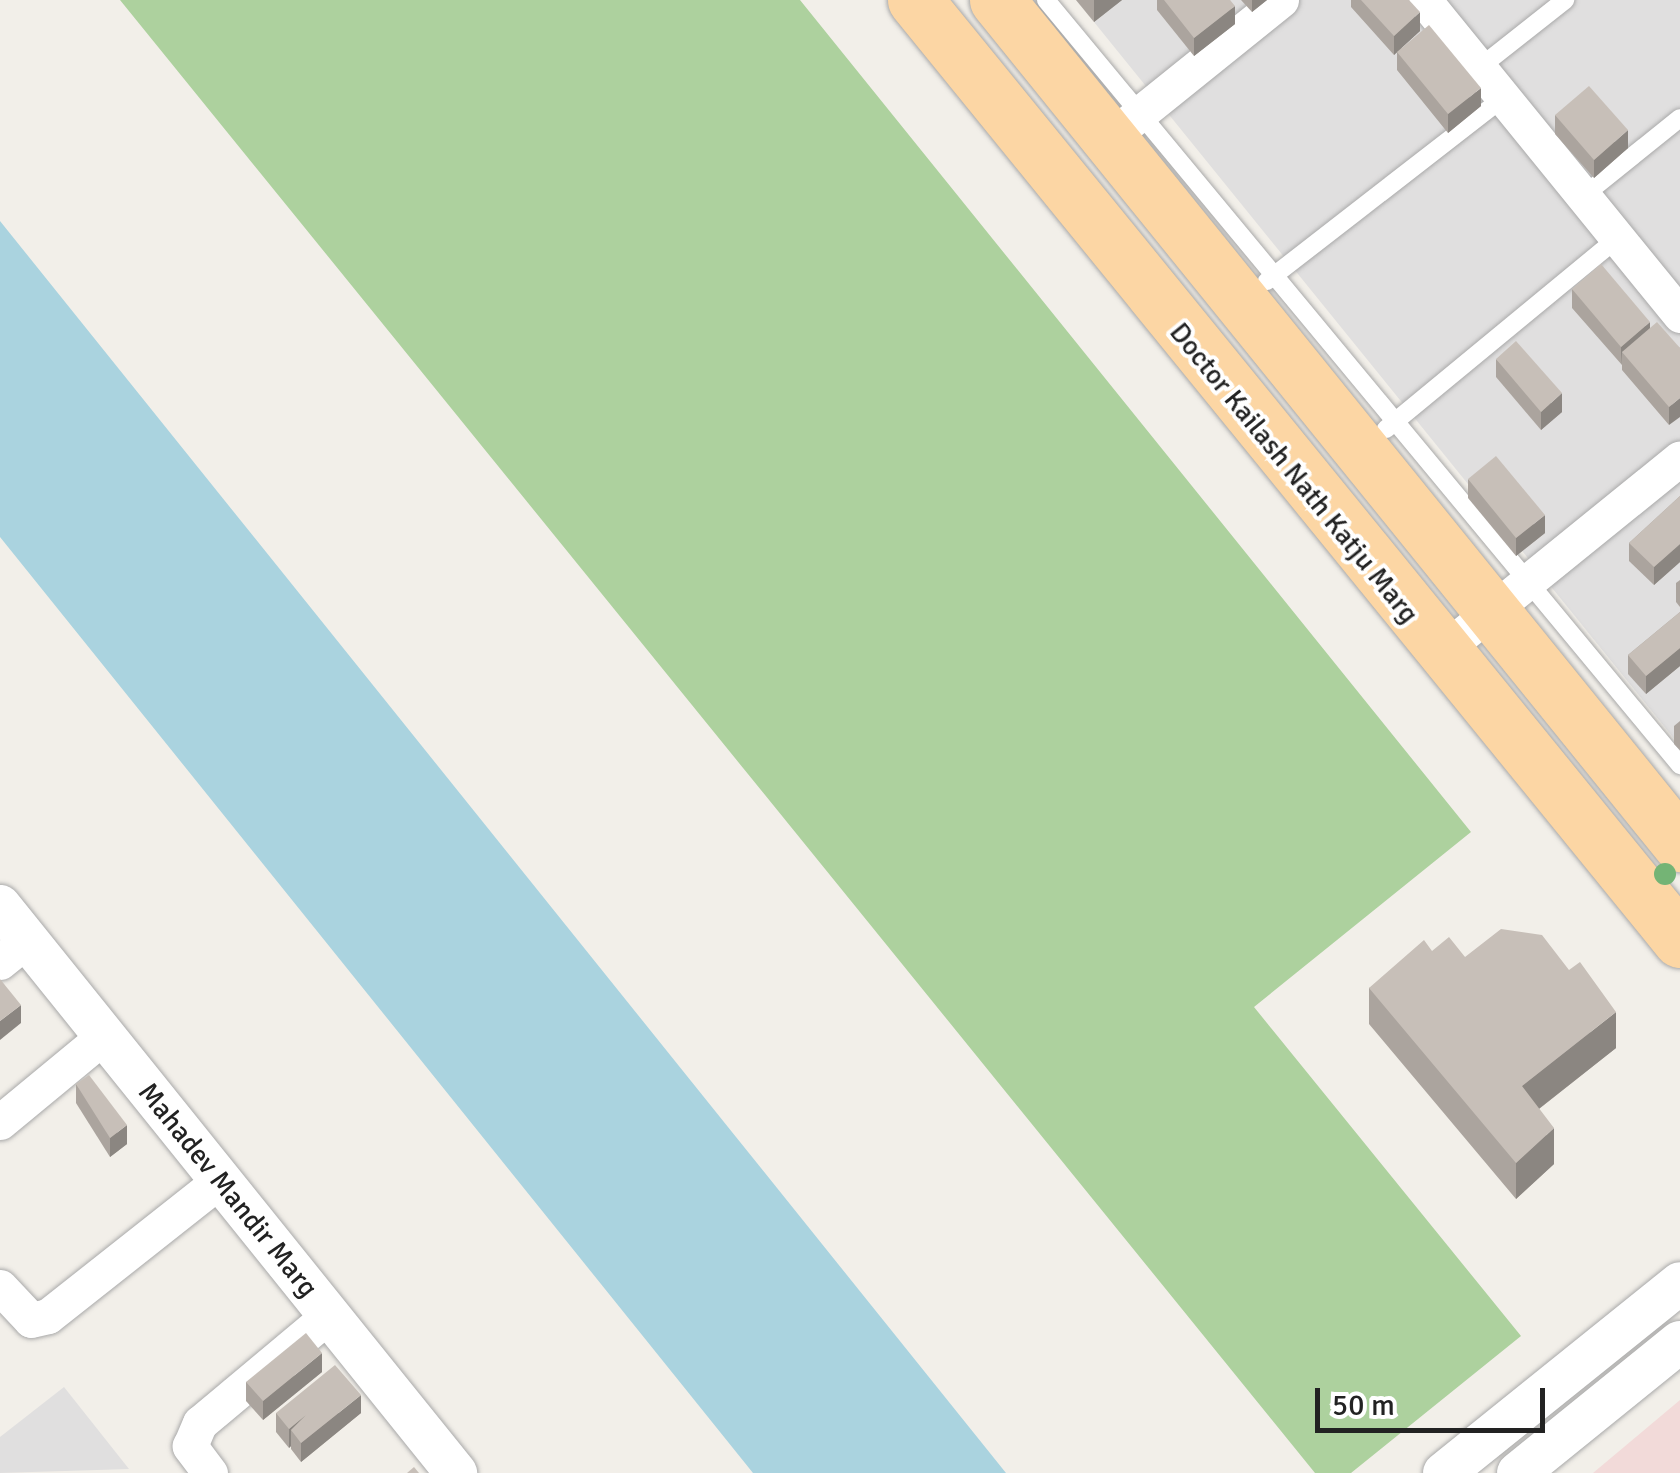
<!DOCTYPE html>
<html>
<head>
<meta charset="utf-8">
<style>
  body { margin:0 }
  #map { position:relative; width:1680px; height:1473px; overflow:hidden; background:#f2efe9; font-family:Signika,sans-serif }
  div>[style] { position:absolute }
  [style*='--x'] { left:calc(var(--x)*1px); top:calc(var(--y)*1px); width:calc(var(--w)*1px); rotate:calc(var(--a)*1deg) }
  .residential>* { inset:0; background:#e0dfdf }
  .commercial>* { inset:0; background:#f2dad9 }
  .forest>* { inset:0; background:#add19e }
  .water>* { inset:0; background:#aad3df }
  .roads { filter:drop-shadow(0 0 2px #a9a9a9) drop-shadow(0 0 2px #a9a9a9) }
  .service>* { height:18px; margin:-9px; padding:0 9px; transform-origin:9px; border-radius:9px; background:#fff }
  .minor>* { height:35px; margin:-17.5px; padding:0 17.5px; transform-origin:17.5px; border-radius:17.5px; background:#fff }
  .tertiary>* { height:42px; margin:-21px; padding:0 21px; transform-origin:21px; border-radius:21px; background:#fff }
  .primary>* { height:55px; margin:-27.5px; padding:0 27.5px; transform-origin:27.5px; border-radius:27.5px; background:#fcd6a4 }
  .trees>* { width:22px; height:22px; margin:-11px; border-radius:50%; background:#74b475 }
  .wall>* { inset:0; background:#aba49e }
  .shaded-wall>* { inset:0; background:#8b8681 }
  .building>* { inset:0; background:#c7bfb8 }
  span { translate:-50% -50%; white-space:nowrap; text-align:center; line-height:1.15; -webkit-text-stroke:8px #fff; paint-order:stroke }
  .street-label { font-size:28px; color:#222 }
  .scale { position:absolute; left:1315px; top:1388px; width:230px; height:45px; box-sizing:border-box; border:5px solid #222; border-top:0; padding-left:12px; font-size:30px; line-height:35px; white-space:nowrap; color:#222; -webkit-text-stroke:8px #fff; paint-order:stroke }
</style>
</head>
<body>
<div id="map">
  <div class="residential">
    <i style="clip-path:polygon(1076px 0,1680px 0,1680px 746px,1094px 22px)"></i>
    <i style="clip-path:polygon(64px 1387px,129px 1469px,0 1473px,0 1437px)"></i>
  </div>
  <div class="commercial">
    <i style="clip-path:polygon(1680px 1400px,1680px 1473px,1593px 1473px)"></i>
  </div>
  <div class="forest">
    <i style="clip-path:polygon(120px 0,800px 0,1471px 832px,1254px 1007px,1521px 1336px,1351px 1473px,1315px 1473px)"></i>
  </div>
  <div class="water">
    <i style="clip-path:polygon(0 221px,736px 1137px,1006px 1473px,753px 1473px,0 537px)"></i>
  </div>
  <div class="roads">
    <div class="service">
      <i style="--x:1046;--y:0;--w:994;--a:50.35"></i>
      <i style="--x:1479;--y:68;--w:110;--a:-38.3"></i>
      <i style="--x:1583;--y:196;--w:124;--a:-38.8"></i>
      <i style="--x:1267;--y:281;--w:299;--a:-37.8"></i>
      <i style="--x:1386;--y:429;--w:301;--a:-39.5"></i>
    </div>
    <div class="minor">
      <i style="--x:1424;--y:0;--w:406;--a:50.9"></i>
      <i style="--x:1108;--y:139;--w:222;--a:-38.8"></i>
      <i style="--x:1442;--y:651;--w:306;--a:-39"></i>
      <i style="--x:0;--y:962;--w:35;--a:-39"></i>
      <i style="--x:0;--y:1122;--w:135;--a:-39.6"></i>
      <i style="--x:0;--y:1287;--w:45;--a:46.8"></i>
      <i style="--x:31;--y:1320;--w:17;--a:-13"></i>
      <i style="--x:48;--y:1316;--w:219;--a:-38.3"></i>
      <i style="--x:210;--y:1473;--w:34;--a:-127"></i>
      <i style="--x:190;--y:1446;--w:25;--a:-67"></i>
      <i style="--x:200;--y:1423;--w:168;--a:-39.9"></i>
    </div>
    <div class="tertiary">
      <i style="--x:0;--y:906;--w:728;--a:51.19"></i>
      <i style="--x:1444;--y:1473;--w:303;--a:-38.8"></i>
      <i style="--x:1518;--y:1473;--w:208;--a:-39"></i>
    </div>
    <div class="primary">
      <i style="--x:915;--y:0;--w:1212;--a:50.86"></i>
      <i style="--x:997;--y:0;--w:1086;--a:51.02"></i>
    </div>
  </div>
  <div class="trees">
    <i style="left:1665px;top:874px"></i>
  </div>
  <div class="wall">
    <i style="clip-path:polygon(1076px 0,1122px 0,1094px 22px)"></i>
    <i style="clip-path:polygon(1157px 0,1230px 0,1235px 24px,1194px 56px,1157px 10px)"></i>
    <i style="clip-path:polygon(1241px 0,1267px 0,1252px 12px)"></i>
    <i style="clip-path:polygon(1351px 0,1409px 0,1420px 31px,1401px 48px,1481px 106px,1448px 133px,1397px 70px,1397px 52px,1394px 55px,1351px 7px)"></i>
    <i style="clip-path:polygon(1555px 115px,1628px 148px,1594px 178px,1555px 134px)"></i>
    <i style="clip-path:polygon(1572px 289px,1650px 328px,1680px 348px,1669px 425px,1622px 370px,1622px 365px,1572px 308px)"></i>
    <i style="clip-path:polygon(1496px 359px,1562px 412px,1541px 430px,1496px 377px)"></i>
    <i style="clip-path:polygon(1468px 479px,1545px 533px,1516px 556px,1468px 498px)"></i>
    <i style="clip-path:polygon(1680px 496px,1680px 562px,1654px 585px,1629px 561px,1629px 543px)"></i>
    <i style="clip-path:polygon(1680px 580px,1680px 607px,1676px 602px,1676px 583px)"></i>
    <i style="clip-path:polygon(1680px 612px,1680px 666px,1646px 694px,1628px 674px,1628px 655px)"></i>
    <i style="clip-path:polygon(1680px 721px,1680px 750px,1674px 744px,1674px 726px)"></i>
    <i style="clip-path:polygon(1432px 951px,1465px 957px,1616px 1048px,1539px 1109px,1554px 1164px,1516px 1199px,1369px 1024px,1369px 988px)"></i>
    <i style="clip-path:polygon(76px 1084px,127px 1144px,110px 1157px,76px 1103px)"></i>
    <i style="clip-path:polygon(322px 1372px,263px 1420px,246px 1401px,246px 1382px)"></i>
    <i style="clip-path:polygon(276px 1413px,361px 1413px,301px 1462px,291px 1449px,291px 1446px,289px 1448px,276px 1432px)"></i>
  </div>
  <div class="shaded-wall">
    <i style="clip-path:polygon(1094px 0,1122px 0,1094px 22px)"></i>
    <i style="clip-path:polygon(1252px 0,1267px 0,1252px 12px)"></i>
    <i style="clip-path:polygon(1235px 6px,1235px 24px,1194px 56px,1194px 38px)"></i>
    <i style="clip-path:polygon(1420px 12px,1420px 31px,1394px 55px,1394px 36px)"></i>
    <i style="clip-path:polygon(1481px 88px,1481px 106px,1448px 133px,1448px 114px)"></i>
    <i style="clip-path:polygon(1628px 130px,1628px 148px,1594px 178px,1594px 160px)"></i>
    <i style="clip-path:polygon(1650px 322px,1650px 341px,1622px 352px,1621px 365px,1621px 347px)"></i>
    <i style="clip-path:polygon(1562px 393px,1562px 412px,1541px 430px,1541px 412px)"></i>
    <i style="clip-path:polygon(1680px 398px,1680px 417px,1669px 425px,1669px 407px)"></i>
    <i style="clip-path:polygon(1545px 515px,1545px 533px,1516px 556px,1516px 538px)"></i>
    <i style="clip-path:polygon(1680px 544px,1680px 562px,1654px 585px,1654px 567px)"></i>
    <i style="clip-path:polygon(1680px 648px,1680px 666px,1646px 694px,1646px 676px)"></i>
    <i style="clip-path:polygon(21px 1005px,21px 1023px,0 1040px,0 1021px)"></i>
    <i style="clip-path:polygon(1616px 1012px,1616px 1048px,1522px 1122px,1522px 1086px)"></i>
    <i style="clip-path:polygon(127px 1125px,127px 1144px,110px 1157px,110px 1138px)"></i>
    <i style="clip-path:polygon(1554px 1128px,1554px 1164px,1516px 1199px,1516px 1163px)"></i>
    <i style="clip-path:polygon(322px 1353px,322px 1372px,263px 1420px,263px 1401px)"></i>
    <i style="clip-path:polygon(361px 1395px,361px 1413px,301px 1462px,301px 1443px)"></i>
    <i style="clip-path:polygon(306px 1415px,291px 1430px,291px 1446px,289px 1448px,289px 1429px)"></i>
  </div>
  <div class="building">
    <i style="clip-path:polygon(1164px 0,1230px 0,1235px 6px,1194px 38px)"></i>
    <i style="clip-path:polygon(1361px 0,1409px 0,1420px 12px,1394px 36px)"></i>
    <i style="clip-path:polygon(1429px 25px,1481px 88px,1448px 114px,1397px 52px)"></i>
    <i style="clip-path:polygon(1589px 86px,1628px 130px,1594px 160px,1555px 115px)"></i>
    <i style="clip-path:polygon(1601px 264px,1650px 322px,1621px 347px,1572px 289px)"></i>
    <i style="clip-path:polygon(1657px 322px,1680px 348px,1680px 398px,1669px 407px,1622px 352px)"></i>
    <i style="clip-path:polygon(1516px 341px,1562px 393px,1541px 412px,1496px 359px)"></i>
    <i style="clip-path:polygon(1496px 456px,1545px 515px,1516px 538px,1468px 479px)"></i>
    <i style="clip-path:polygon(1680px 496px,1680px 544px,1654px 567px,1629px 543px)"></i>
    <i style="clip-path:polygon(1680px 612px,1680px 648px,1646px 676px,1628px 655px)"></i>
    <i style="clip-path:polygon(1501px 929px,1542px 935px,1569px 970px,1580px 962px,1616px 1012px,1522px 1086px,1554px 1128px,1516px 1163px,1369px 988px,1424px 940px,1432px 951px,1449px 937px,1465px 957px)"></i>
    <i style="clip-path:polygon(0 979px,21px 1005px,0 1021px)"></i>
    <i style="clip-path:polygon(89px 1075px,127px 1125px,110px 1138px,76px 1084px)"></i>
    <i style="clip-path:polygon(306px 1333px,322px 1353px,263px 1401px,246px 1382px)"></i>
    <i style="clip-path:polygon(335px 1365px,361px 1395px,301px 1443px,291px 1430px,306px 1415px,289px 1429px,276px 1413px)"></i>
    <i style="clip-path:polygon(414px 1467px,419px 1473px,407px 1473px)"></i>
  </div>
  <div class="street-label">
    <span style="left:1294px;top:473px;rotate:51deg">Doctor Kailash Nath Katju Marg</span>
    <span style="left:228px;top:1190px;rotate:51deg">Mahadev Mandir Marg</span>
  </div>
  <div class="scale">50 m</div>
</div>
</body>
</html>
